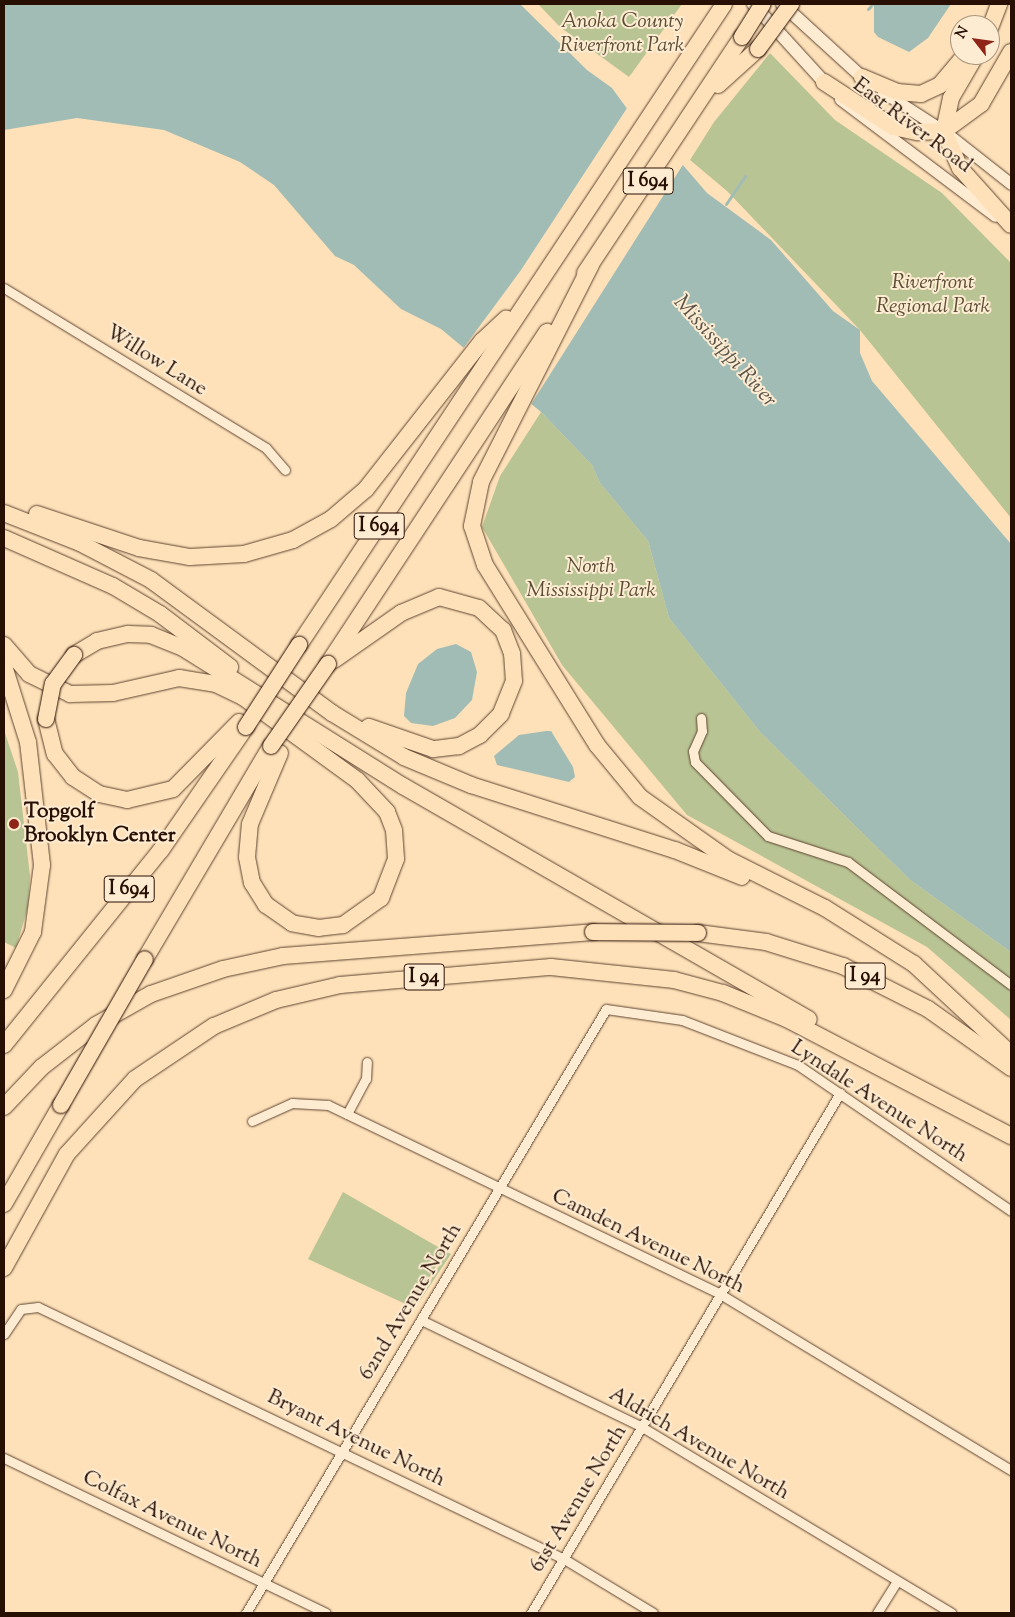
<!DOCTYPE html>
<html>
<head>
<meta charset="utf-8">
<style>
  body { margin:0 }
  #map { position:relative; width:1015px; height:1617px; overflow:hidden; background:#fee1b9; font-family:"Sorts Mill Goudy",serif }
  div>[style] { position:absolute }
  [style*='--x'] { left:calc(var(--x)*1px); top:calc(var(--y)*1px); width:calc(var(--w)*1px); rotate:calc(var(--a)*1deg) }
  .green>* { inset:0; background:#b9c494 }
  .water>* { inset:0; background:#a0bcb4 }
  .pier>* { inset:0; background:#fee1b9 }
  .stream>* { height:3px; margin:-1.5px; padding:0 1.5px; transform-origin:1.5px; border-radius:1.5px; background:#a0bcb4 }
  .roads { filter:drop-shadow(0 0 1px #5e4431) drop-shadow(0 0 1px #5e4431) }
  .minor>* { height:9px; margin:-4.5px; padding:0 4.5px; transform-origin:4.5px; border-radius:4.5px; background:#feecd2 }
  .tertiary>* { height:11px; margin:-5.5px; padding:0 5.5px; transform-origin:5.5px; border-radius:5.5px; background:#feecd2 }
  .secondary>* { height:12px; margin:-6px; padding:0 6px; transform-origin:6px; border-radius:6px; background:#feecd2 }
  .motorway>* { height:16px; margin:-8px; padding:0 8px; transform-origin:8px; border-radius:8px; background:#fee1b9 }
  .bridges { filter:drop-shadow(0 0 1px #280f04) drop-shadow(0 0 1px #280f04) }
  .motorway-bridge>* { height:16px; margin:-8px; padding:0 8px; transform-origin:8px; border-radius:8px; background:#fee1b9 }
  .dots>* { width:14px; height:14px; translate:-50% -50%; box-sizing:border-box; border:2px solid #feecd2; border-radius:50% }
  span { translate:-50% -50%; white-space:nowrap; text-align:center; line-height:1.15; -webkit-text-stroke:4px #feecd2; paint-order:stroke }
  .shield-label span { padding:1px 4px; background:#feecd2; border:1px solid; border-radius:4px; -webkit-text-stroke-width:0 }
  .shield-label { font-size:20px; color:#280f04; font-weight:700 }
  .park-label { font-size:21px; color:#5b4e36; font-style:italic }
  .street-label { font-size:21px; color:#280f04 }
  .poi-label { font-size:21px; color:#280f04; font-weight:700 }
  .left { translate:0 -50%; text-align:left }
  .water-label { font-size:22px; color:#58544a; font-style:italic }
  .frame { position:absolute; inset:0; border:5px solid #280f04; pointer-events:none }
  .north { position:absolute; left:950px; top:15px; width:50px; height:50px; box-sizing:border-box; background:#feecd2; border:1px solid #a89480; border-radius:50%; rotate:300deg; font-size:14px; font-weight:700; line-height:20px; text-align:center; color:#280f04 }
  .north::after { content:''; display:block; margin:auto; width:18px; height:22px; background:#8f2418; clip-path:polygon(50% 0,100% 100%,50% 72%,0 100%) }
</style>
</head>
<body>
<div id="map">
  <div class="green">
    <i style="clip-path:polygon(538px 4px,682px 4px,629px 77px,560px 27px)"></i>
    <i style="clip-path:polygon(770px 53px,835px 120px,942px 193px,1011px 263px,1011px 518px,860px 330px,727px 191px,690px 160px,714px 122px)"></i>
    <i style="clip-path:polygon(541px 412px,592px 465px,600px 483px,648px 541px,669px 618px,760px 732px,910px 880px,1011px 952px,1011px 1020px,927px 947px,687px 815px,562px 665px,482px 527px,500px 476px)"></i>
    <i style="clip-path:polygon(4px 730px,18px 772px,30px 876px,28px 907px,16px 948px,4px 942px)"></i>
    <i style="clip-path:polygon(343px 1192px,445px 1251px,412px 1307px,308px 1259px)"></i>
    <i style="clip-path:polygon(447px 1252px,451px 1254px,415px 1308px)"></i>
  </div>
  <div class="water">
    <i style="clip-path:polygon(4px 4px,520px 4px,587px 70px,612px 88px,647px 136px,664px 143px,707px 193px,771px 240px,833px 311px,860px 330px,860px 353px,872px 381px,1011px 544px,1011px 952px,910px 880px,760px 732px,669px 618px,648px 541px,600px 483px,592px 465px,541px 412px,441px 329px,401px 309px,354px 265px,335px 256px,274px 185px,240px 162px,164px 130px,77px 118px,4px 130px)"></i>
    <i style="clip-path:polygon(863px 4px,951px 4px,928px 38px,909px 52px,878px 37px,874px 32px,874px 6px)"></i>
    <i style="clip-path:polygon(456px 644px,471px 652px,477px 672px,472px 700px,455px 718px,433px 726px,411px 723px,404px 716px,406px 693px,418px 664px,437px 649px)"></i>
    <i style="clip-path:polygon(546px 731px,551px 731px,573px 767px,575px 777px,569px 782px,497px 765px,494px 756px,519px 735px)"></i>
  </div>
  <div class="pier">
    <i style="clip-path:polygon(629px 105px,649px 134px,665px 141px,684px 163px,530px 406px,462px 350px,521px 270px)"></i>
  </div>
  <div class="stream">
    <i style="--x:868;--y:9;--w:4;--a:-45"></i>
    <i style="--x:726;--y:204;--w:34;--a:-56"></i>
  </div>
  <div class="roads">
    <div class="minor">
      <i style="--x:4;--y:288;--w:307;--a:31.4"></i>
      <i style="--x:266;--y:448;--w:29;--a:49"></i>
      <i style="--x:701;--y:718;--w:13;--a:86"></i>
      <i style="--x:702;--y:731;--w:22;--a:114"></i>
      <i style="--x:693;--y:751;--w:11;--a:80"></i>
      <i style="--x:695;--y:762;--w:104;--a:45.4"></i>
      <i style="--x:768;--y:836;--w:84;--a:18"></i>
      <i style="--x:848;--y:862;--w:204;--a:37"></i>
      <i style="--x:347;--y:1114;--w:40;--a:-62"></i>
      <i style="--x:366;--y:1079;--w:17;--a:-87"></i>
      <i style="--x:252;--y:1121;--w:44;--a:-24.2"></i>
      <i style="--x:292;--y:1103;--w:36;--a:3"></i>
      <i style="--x:328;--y:1105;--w:435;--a:25.7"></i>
      <i style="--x:720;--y:1294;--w:340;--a:31.2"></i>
      <i style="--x:421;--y:1320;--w:246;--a:25.8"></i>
      <i style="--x:642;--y:1427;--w:361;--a:31"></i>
      <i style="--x:4;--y:1334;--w:30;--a:-56"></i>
      <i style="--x:21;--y:1309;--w:17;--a:-7"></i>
      <i style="--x:38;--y:1307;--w:583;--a:25.6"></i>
      <i style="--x:564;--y:1559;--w:104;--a:31.2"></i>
      <i style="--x:4;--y:1458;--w:357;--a:25.7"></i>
      <i style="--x:246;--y:1613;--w:703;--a:-59.2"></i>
      <i style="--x:606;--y:1009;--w:77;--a:8.2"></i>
      <i style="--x:682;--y:1020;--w:124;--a:21.2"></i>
      <i style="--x:798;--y:1065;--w:258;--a:34.4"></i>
      <i style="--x:531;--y:1613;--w:605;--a:-59.28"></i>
      <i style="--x:877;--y:1613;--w:38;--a:-58"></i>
    </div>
    <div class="tertiary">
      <i style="--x:883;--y:92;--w:72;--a:32.6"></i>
      <i style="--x:944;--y:131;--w:85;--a:38.3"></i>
      <i style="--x:840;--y:99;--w:194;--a:37"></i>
    </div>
    <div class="secondary">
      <i style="--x:753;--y:4;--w:105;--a:47.7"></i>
      <i style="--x:782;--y:4;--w:108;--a:42.4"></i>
    </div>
    <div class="motorway">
      <i style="--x:990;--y:28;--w:26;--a:-69"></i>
      <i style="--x:976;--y:55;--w:50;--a:120.2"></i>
      <i style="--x:951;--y:98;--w:34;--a:102"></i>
      <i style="--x:944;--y:131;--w:40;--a:66.6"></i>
      <i style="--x:960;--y:168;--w:76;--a:48.2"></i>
      <i style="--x:862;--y:77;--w:38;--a:23"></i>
      <i style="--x:897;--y:92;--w:24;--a:5"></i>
      <i style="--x:921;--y:94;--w:21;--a:-25"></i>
      <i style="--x:940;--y:85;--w:39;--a:-50"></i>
      <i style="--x:824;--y:82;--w:82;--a:33.1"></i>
      <i style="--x:893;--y:127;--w:25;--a:12"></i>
      <i style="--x:917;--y:132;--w:27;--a:-2"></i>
      <i style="--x:944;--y:131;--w:46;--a:-36.1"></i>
      <i style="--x:981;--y:104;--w:60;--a:-60"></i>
      <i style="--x:718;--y:85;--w:54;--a:-42"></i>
      <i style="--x:591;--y:265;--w:243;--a:116.9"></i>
      <i style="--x:481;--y:482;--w:45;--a:101.6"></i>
      <i style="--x:472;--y:526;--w:41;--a:71.6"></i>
      <i style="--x:485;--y:565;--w:212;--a:58.1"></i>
      <i style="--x:597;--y:745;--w:67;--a:50.4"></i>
      <i style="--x:640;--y:797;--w:109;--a:35.3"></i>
      <i style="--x:729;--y:860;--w:107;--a:26.6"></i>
      <i style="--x:825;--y:908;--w:105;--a:32.2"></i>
      <i style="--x:914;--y:964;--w:132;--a:42.9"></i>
      <i style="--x:585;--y:273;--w:283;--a:-56.4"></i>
      <i style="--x:4;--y:513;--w:82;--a:21.5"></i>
      <i style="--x:80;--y:543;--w:80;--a:27.5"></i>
      <i style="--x:151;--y:580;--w:225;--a:36.3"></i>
      <i style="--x:332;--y:713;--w:84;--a:31.4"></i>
      <i style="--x:404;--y:757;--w:73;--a:22.7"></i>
      <i style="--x:471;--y:785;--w:214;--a:17.7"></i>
      <i style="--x:675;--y:850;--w:72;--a:21.9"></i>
      <i style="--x:37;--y:514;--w:108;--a:18.4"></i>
      <i style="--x:139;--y:548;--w:52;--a:10"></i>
      <i style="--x:190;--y:557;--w:54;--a:-3.2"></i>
      <i style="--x:244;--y:554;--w:51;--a:-15.9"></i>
      <i style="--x:293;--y:540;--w:43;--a:-28.9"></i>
      <i style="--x:331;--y:519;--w:46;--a:-40.6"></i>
      <i style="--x:366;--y:489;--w:188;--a:-51.9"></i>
      <i style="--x:482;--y:341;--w:33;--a:-43"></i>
      <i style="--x:4;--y:538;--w:119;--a:23.8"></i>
      <i style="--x:113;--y:586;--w:55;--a:30.8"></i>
      <i style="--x:160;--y:614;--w:88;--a:37.1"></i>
      <i style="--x:4;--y:645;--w:38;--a:49"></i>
      <i style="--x:29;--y:674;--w:46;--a:26"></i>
      <i style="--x:70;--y:694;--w:43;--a:-1.3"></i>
      <i style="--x:113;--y:693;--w:68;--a:-12.8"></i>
      <i style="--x:179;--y:678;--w:37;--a:9"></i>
      <i style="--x:216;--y:684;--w:30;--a:26"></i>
      <i style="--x:243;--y:697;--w:141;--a:36.1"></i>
      <i style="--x:357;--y:780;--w:44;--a:46.8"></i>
      <i style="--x:387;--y:812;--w:19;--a:69"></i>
      <i style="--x:394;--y:830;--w:29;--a:86"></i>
      <i style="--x:396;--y:859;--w:42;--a:111"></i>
      <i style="--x:381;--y:898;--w:47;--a:144.6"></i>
      <i style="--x:343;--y:925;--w:24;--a:173"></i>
      <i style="--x:319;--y:928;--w:27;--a:-170"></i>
      <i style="--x:292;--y:923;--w:32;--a:-145"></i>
      <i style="--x:266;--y:905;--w:26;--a:-122"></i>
      <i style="--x:252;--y:883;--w:26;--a:-101"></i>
      <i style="--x:247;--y:857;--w:33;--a:-85"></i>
      <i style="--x:250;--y:824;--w:77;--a:-67.1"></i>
      <i style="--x:299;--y:645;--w:769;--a:-56.45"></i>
      <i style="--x:74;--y:655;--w:27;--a:-31"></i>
      <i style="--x:97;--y:641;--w:32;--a:-13"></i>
      <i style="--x:128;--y:634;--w:23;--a:2"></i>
      <i style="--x:151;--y:635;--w:35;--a:22"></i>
      <i style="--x:183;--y:648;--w:260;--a:32.1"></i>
      <i style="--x:403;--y:786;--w:468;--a:29.9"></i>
      <i style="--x:334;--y:660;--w:82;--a:-35"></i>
      <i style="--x:401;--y:613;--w:41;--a:-22.8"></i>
      <i style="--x:439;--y:597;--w:41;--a:15.4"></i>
      <i style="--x:479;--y:608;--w:33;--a:43"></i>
      <i style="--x:503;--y:630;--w:25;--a:69"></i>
      <i style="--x:512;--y:653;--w:28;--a:86"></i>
      <i style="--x:514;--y:681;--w:35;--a:112"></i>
      <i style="--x:501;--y:714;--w:30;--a:135"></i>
      <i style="--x:480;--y:735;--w:24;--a:152"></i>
      <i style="--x:459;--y:746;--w:26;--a:173"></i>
      <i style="--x:433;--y:749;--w:68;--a:-161"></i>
      <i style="--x:328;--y:664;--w:398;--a:-56.6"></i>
      <i style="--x:4;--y:666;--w:80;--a:72.5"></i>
      <i style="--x:28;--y:742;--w:124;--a:83.5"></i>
      <i style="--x:42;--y:865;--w:68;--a:97.7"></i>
      <i style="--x:33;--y:932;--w:65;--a:116.6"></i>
      <i style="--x:46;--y:719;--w:36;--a:76"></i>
      <i style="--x:55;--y:754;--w:29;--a:52"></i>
      <i style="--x:73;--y:777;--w:31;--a:33"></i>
      <i style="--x:99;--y:794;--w:29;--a:12"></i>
      <i style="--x:127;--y:800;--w:47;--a:-13.4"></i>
      <i style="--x:173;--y:789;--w:94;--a:-45.4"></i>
      <i style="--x:698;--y:933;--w:69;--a:7.5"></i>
      <i style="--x:766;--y:942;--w:81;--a:17.3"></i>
      <i style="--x:843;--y:966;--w:95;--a:26.8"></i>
      <i style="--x:928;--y:1009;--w:102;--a:35.4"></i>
      <i style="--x:145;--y:959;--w:247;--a:-59.4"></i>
      <i style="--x:4;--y:1045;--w:250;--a:-51.2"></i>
      <i style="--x:161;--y:850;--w:150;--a:-55.4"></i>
      <i style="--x:4;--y:1107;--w:55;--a:-46.5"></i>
      <i style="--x:42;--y:1067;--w:68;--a:-37.9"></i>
      <i style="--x:96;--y:1025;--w:63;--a:-29.4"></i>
      <i style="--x:151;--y:994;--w:76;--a:-19.1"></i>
      <i style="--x:223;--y:969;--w:61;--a:-12.2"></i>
      <i style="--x:283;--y:956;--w:311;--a:-4.4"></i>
      <i style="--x:4;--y:1204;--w:114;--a:-60.1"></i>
      <i style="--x:4;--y:1268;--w:130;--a:-61.1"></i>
      <i style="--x:67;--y:1154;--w:101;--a:-47.8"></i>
      <i style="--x:135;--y:1079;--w:95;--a:-33.9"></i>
      <i style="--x:214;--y:1026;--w:67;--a:-22.8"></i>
      <i style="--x:276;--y:1000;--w:66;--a:-13.2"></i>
      <i style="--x:340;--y:985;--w:212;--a:-4.9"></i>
      <i style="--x:551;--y:967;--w:124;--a:6"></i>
      <i style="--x:674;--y:980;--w:51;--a:14.9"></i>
      <i style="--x:723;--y:993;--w:69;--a:22.1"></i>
      <i style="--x:787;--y:1019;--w:253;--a:27.6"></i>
    </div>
  </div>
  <div class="bridges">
    <div class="motorway-bridge">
      <i style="--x:742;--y:37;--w:39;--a:-58"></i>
      <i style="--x:758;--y:49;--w:56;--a:-53.7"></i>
      <i style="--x:46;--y:719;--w:36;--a:-79"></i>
      <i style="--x:53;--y:684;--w:36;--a:-54"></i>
      <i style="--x:246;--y:727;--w:98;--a:-57.1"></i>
      <i style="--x:271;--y:746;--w:100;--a:-55.2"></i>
      <i style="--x:593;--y:932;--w:105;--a:0.5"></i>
      <i style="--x:61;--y:1105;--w:168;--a:-60.1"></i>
    </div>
  </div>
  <div class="dots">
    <i style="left:14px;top:824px;background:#8f2418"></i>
  </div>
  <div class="shield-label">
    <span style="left:648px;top:181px">I 694</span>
    <span style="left:379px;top:526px">I 694</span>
    <span style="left:129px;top:889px">I 694</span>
    <span style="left:865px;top:976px">I 94</span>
    <span style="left:424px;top:977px">I 94</span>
  </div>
  <div class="park-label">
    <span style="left:622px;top:34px">Anoka County<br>Riverfront Park</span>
    <span style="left:933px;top:295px">Riverfront<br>Regional Park</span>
    <span style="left:591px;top:579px">North<br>Mississippi Park</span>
  </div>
  <div class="street-label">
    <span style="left:912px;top:126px;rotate:37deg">East River Road</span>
    <span style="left:156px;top:361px;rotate:32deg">Willow Lane</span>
    <span style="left:879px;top:1102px;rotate:33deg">Lyndale Avenue North</span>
    <span style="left:648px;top:1242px;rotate:26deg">Camden Avenue North</span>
    <span style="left:411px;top:1302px;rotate:-59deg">62nd Avenue North</span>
    <span style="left:356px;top:1439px;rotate:26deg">Bryant Avenue North</span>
    <span style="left:699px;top:1444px;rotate:30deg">Aldrich Avenue North</span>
    <span style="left:579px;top:1499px;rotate:-59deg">61st Avenue North</span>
    <span style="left:172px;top:1520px;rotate:26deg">Colfax Avenue North</span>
  </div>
  <div class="poi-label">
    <span class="left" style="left:24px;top:824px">Topgolf<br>Brooklyn Center</span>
  </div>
  <div class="water-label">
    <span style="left:724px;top:352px;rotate:48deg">Mississippi River</span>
  </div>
  <div class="frame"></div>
  <div class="north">N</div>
</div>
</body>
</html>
